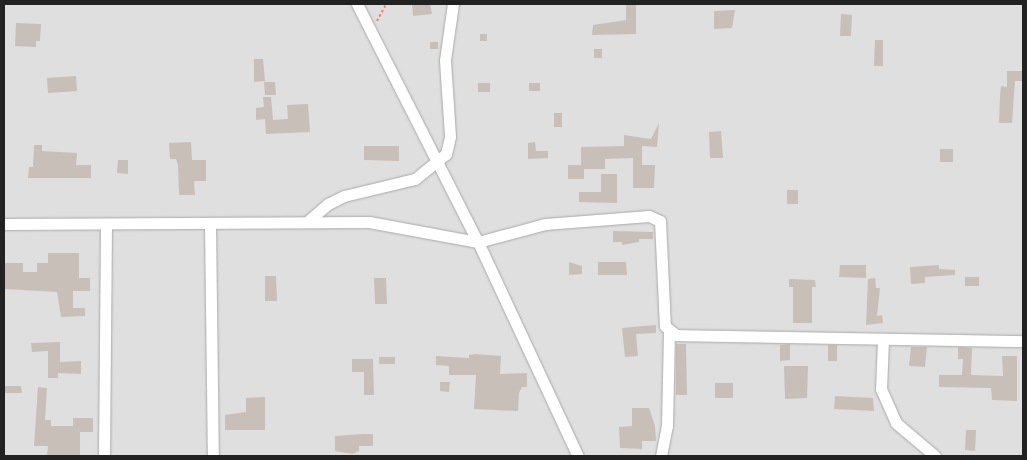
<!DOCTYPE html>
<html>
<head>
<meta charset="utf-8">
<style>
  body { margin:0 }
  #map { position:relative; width:1027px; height:460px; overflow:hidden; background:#f2efe9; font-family:"Sofia Sans Condensed",sans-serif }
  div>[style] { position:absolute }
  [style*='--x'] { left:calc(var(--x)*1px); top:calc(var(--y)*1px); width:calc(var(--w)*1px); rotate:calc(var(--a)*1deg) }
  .residential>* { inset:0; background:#e0dfdf }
  .building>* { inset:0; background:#c7bfb8 }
  .path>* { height:2px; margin-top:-1px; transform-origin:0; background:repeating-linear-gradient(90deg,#fa8072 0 2.5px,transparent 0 5px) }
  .roads { filter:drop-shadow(0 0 1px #a9a9a9) drop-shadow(0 0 1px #a9a9a9) }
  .minor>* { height:11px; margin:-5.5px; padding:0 5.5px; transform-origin:5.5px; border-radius:5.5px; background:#fff }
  span { translate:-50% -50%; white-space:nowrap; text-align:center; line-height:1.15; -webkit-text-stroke:5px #fff; paint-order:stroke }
  .frame { position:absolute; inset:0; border:5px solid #222; pointer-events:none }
</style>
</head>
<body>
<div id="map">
  <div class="residential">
    <i style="clip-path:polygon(4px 4px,1023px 4px,1023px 456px,4px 456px)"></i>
  </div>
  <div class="building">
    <i style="clip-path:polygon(412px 4px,430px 4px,432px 14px,413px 16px)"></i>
    <i style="clip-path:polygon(626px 4px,636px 4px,636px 34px,592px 35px,593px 25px,626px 20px)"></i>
    <i style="clip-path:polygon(735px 10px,732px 28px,714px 29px,714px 11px)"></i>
    <i style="clip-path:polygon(841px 14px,852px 15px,851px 36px,840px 36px)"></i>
    <i style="clip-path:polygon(16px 23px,41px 24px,40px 41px,36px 41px,36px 47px,15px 46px)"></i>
    <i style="clip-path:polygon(480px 34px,487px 34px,487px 41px,480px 41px)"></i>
    <i style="clip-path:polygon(875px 40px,883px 40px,883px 66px,874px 66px)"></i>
    <i style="clip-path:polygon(430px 42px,438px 42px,438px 49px,430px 49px)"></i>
    <i style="clip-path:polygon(594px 49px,602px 49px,602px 58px,594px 58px)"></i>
    <i style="clip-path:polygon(254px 59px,263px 59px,265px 81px,254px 82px)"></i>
    <i style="clip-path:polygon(1007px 71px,1023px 71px,1022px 81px,1015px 81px,1012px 123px,999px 123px,1000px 96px,1001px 86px,1007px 87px)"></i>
    <i style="clip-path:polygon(76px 76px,77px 91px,48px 93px,47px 78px)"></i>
    <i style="clip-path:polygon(264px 82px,275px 82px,276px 95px,265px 95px)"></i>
    <i style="clip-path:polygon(478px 83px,490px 83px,490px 92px,478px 92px)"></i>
    <i style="clip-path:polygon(529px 83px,540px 83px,540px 91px,529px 91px)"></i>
    <i style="clip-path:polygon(263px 97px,271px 97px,273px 120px,288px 119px,287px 105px,308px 104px,310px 132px,266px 134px,265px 119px,256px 120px,256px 108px,264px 107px)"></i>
    <i style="clip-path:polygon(554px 113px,562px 113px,562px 127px,554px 127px)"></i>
    <i style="clip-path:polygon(659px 123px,657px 147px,642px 146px,642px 165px,655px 165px,654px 188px,633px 188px,633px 158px,605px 159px,605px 169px,584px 169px,584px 179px,568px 179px,568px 165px,581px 165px,581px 147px,624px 146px,624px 135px,651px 139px)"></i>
    <i style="clip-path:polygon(721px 131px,723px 158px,710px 158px,709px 132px)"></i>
    <i style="clip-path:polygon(191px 142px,192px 160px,206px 160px,206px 181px,194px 181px,195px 195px,179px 195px,178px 165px,176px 159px,170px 159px,169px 143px)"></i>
    <i style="clip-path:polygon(535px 142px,536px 151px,548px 151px,548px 158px,528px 159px,528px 143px)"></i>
    <i style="clip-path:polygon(34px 145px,42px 145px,42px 151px,77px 153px,76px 165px,91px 165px,91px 178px,28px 178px,29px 167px,33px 167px)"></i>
    <i style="clip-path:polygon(364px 146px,399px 146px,399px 161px,364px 160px)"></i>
    <i style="clip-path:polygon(940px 149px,953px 149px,953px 162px,940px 162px)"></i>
    <i style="clip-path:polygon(118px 160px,128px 160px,128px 174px,117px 173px)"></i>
    <i style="clip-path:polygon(601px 174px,617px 174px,617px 203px,579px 202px,579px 192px,601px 192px)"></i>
    <i style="clip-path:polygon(787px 190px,798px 190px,798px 204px,787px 204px)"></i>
    <i style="clip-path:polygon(613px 231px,653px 232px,653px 239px,639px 239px,639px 242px,622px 245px,622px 242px,613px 242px)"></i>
    <i style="clip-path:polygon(48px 253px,79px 253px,79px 278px,90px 278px,90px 291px,73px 291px,73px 308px,85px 308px,85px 316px,61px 317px,57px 292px,4px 289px,4px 263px,23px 263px,23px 272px,37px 272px,37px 263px,48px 263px)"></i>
    <i style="clip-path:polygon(569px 262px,582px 266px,582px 274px,569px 275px)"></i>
    <i style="clip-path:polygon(598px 262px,626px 262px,627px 275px,598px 275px)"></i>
    <i style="clip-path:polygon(840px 265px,866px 265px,866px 278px,839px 277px)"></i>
    <i style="clip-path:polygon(939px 265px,939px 269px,955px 270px,955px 275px,925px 277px,925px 283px,911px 284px,910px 267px)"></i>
    <i style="clip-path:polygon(265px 276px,276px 276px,277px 301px,265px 301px)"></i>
    <i style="clip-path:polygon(965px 277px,979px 277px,979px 286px,965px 286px)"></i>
    <i style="clip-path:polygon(374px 278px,386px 278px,387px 304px,375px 304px)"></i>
    <i style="clip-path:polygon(875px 278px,876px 288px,880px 288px,877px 316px,882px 315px,883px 323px,866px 325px,868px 279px)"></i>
    <i style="clip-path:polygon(789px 279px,815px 280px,816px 287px,812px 287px,812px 323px,793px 323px,793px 287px,789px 287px)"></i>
    <i style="clip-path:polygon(656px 325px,656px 333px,636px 334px,638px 356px,625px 357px,622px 328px)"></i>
    <i style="clip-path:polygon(60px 342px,60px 362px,81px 361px,81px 374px,58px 373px,58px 378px,48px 378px,48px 351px,32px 352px,31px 343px)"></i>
    <i style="clip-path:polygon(676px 344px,686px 344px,687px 395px,676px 395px)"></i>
    <i style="clip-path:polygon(790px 344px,790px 360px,780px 361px,780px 345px)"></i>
    <i style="clip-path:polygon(828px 345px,837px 345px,837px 361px,828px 361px)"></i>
    <i style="clip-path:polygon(911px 347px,927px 347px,925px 367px,909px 366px)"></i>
    <i style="clip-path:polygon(958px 347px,972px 348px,971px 375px,1003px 376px,1002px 356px,1017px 356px,1017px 401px,992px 400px,991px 388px,939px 387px,939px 375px,962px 375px,963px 359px,958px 359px)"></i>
    <i style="clip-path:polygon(475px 354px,501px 356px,500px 374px,527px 373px,527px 387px,522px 387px,519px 393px,518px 411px,474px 409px,476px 375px,449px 375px,449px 366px,436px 365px,436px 356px,469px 358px,469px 355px)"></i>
    <i style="clip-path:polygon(379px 357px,395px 357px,395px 364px,379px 364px)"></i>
    <i style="clip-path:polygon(352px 359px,373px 359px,374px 395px,364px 395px,364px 372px,352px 372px)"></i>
    <i style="clip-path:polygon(784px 366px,808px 366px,807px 398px,785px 399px)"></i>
    <i style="clip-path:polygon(440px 382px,450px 382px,449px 392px,440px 391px)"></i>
    <i style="clip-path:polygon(715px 383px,733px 383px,733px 398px,715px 398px)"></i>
    <i style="clip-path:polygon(4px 386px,21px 386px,22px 393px,4px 393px)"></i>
    <i style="clip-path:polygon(38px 387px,47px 388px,45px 420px,51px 420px,51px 426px,73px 426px,73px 418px,93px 418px,93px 432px,80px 432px,80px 456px,47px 456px,48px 446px,34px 446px)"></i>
    <i style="clip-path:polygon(835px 396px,873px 398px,874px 411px,834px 409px)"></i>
    <i style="clip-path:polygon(265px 397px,265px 430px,225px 430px,225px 415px,246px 412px,246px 398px)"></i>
    <i style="clip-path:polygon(632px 408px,649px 408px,655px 426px,656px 441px,642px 441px,642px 449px,620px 448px,619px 427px,632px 426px)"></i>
    <i style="clip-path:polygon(966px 430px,976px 430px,975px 451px,965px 450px)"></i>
    <i style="clip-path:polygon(362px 434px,373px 434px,373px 446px,359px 446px,359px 451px,353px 454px,335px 451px,335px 436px)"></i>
  </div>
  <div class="path">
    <i style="--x:377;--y:21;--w:19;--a:-62"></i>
  </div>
  <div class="roads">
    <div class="minor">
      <i style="--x:357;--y:4;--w:267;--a:63.1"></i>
      <i style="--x:478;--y:242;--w:236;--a:65"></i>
      <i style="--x:307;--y:222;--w:28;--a:-41"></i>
      <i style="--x:328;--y:204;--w:18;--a:-27"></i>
      <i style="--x:344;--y:196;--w:73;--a:-13.5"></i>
      <i style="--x:415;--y:179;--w:40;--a:-39"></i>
      <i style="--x:446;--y:154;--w:18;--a:-77"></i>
      <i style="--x:450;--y:136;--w:76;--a:-93.8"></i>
      <i style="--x:445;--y:60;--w:57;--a:-81.9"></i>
      <i style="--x:210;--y:223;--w:233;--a:89.3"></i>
      <i style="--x:4;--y:224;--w:365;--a:-0.3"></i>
      <i style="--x:369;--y:222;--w:111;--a:10.4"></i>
      <i style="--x:478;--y:242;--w:69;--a:-15"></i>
      <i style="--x:545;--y:224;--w:104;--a:-4.4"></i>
      <i style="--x:649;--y:216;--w:12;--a:24"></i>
      <i style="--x:660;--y:221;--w:105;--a:87.3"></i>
      <i style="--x:665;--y:326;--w:14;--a:39"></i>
      <i style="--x:676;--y:335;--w:347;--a:1"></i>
      <i style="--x:883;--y:340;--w:49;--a:92.3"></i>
      <i style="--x:881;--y:389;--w:37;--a:66"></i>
      <i style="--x:896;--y:423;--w:51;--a:40.2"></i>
      <i style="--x:104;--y:456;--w:232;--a:-89.5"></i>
      <i style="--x:661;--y:456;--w:31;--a:-79"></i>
      <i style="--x:667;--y:426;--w:94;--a:-88.8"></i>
    </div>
  </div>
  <div class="frame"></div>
</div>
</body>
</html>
